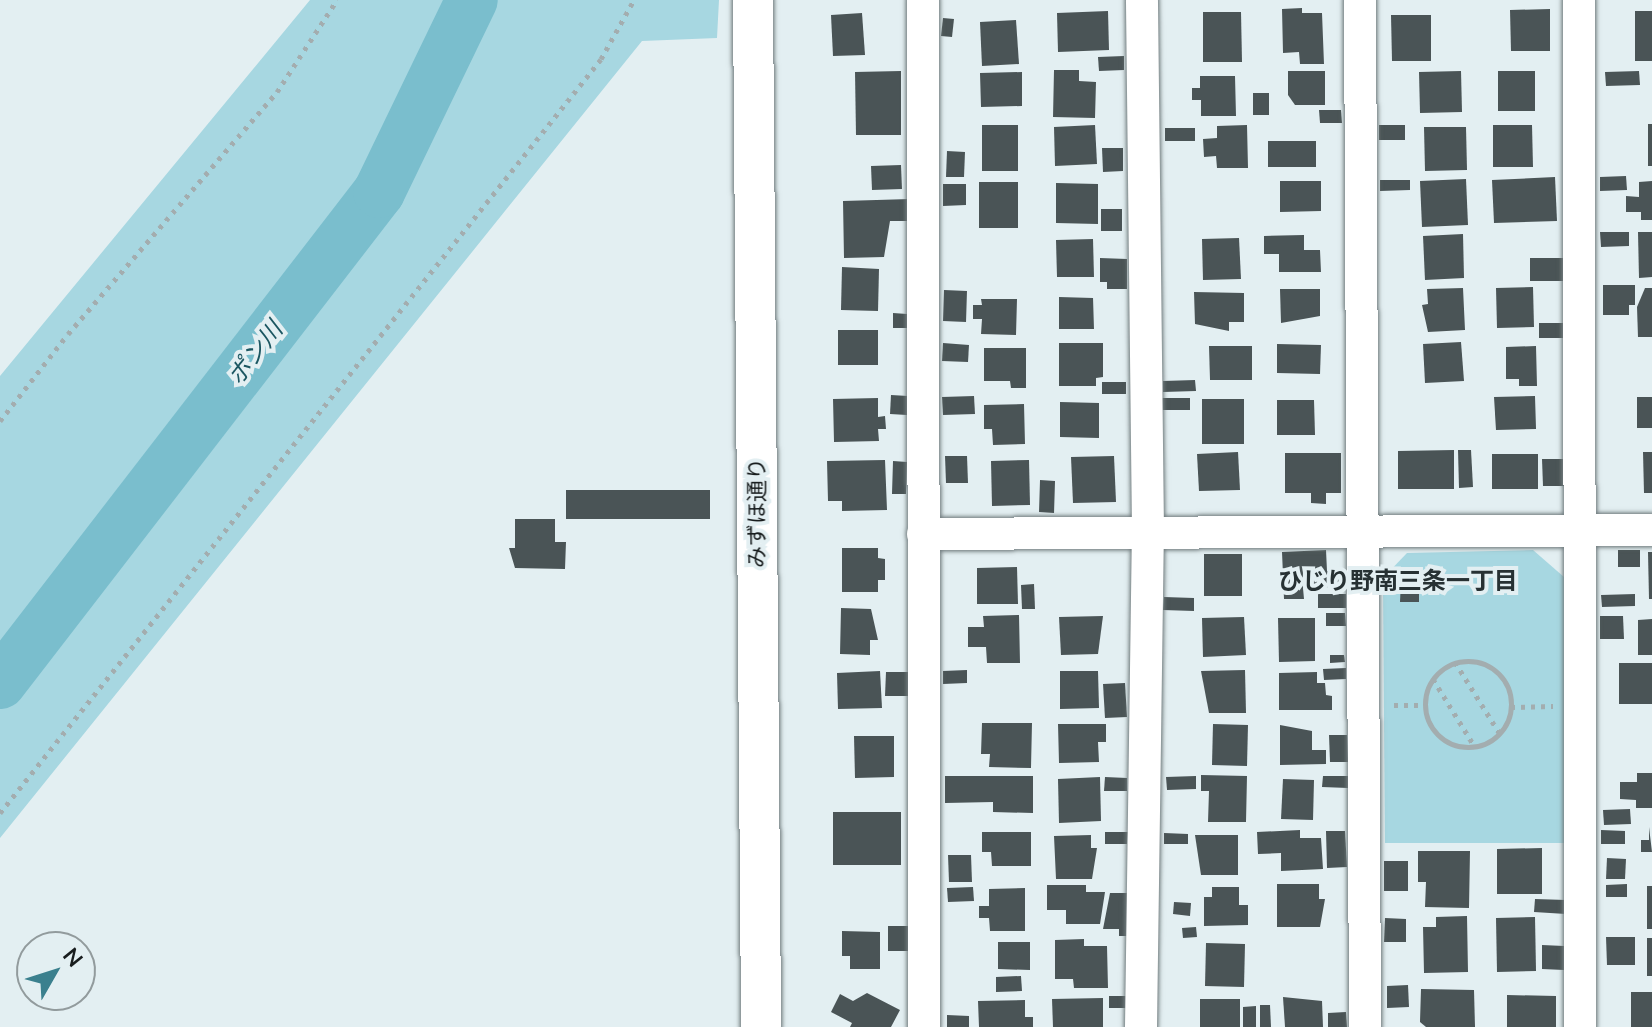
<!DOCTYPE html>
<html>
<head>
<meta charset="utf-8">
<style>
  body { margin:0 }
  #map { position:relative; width:1652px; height:1027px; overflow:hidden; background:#e3eff2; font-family:Mulish,"Noto Sans JP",sans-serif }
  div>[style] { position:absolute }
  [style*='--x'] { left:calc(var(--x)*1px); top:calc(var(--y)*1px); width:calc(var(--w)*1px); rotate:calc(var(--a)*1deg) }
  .green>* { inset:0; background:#a7d7e1 }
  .river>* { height:52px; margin:-26px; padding:0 26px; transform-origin:26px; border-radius:26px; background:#7abecd }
  .building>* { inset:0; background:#4a5456 }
  .path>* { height:5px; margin-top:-2.5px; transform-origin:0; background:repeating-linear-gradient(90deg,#a3adaf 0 4px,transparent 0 10px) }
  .path>.ring { margin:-2.5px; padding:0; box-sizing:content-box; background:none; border:5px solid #a3adaf; border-radius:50% }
  .roads { filter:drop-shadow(0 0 2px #727d7f) drop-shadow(0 0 2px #727d7f) }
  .minor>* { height:32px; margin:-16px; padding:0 16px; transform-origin:16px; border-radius:16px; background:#fff }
  .tertiary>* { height:40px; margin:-20px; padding:0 20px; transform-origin:20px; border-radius:20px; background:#fff }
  span { translate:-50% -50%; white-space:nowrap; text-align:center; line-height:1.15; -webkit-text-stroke:8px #e3eff2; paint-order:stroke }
  .street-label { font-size:22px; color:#181d1e }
  .water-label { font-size:24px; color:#1b5661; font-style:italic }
  .neighbourhood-label { font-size:24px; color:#273133; font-weight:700 }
  .north { position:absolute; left:16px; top:931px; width:80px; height:80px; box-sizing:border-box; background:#e3eff2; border:2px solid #929b9d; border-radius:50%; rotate:51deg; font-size:22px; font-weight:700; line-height:32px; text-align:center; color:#181d1e }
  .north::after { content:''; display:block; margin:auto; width:28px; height:36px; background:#3b808e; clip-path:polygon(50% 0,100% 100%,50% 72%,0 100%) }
</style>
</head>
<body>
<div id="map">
  <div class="green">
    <i style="clip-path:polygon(310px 0,719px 0,717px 38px,642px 41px,0 838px,0 376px)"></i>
    <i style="clip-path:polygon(1533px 550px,1564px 577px,1564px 843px,1385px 843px,1383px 578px,1407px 553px)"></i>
  </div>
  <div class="river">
    <i style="--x:0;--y:683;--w:620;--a:-52.34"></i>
    <i style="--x:379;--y:192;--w:213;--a:-64.2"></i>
  </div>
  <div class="building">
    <i style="clip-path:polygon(1302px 8px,1302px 13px,1322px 13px,1324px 64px,1300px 64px,1299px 52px,1283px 53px,1282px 9px)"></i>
    <i style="clip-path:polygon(1550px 9px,1550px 51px,1511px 51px,1510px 10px)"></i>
    <i style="clip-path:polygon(1108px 11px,1109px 50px,1058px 52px,1057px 13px)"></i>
    <i style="clip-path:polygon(1635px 11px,1652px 11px,1652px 61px,1635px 61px)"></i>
    <i style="clip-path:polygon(1203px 12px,1241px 12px,1242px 62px,1203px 62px)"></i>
    <i style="clip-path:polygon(862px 13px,865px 55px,833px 56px,831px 15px)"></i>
    <i style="clip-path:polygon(1391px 15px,1431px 15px,1431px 61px,1392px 61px)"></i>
    <i style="clip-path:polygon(943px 18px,954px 19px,952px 37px,941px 36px)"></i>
    <i style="clip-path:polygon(1016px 20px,1019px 64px,982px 66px,980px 22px)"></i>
    <i style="clip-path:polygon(1124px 56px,1124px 70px,1099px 71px,1098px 57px)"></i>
    <i style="clip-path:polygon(1054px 70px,1079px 70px,1079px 81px,1096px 82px,1095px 118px,1053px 117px)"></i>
    <i style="clip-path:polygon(901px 71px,901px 135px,856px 135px,855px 72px)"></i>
    <i style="clip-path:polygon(1288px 71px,1325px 71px,1325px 105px,1295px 105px,1288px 95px)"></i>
    <i style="clip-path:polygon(1461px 71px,1462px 112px,1420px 113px,1419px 72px)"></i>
    <i style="clip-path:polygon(1498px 71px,1535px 71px,1535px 111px,1498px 111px)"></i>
    <i style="clip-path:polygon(1639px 71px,1640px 85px,1606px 86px,1605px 72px)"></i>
    <i style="clip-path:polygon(1022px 72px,1022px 106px,981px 107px,980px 73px)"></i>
    <i style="clip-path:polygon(1200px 76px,1235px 76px,1236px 116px,1201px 116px,1201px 100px,1192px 100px,1192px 88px,1200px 88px)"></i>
    <i style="clip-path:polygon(1253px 93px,1269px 93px,1269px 115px,1253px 115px)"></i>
    <i style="clip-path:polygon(1319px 110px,1341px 110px,1342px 123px,1320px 123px)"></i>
    <i style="clip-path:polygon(1648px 124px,1652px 124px,1652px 166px,1648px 166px)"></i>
    <i style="clip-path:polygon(982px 125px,1018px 125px,1018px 171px,982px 171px)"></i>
    <i style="clip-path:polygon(1095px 125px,1097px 164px,1055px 166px,1054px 127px)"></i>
    <i style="clip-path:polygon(1247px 125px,1248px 168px,1217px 168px,1216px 156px,1204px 157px,1203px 139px,1217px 138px,1217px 126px)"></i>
    <i style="clip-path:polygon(1379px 125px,1405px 125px,1405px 140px,1379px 140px)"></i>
    <i style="clip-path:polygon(1493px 125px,1532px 125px,1533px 167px,1493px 167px)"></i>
    <i style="clip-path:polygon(1424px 127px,1466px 127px,1467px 170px,1425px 171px)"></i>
    <i style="clip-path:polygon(1165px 128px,1195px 128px,1195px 141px,1165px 141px)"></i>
    <i style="clip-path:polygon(1268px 141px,1316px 141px,1316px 167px,1268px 167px)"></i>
    <i style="clip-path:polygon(1102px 148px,1123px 148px,1123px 171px,1103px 172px)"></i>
    <i style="clip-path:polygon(947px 151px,965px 152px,964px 177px,946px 177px)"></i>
    <i style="clip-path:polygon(901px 165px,902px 189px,872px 190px,871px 166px)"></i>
    <i style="clip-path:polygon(1626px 176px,1627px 190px,1600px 191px,1600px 177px)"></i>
    <i style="clip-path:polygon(1555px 177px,1557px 221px,1494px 223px,1492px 180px)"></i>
    <i style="clip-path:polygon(1466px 179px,1468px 225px,1422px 227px,1420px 181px)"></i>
    <i style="clip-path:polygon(1380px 180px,1410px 180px,1410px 190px,1380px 191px)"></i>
    <i style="clip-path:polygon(1280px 181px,1321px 181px,1321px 211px,1280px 212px)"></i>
    <i style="clip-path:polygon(1652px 181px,1652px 220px,1641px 220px,1641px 212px,1626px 212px,1626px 196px,1639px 197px,1639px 182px)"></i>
    <i style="clip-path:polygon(979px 182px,1018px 182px,1018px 228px,979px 228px)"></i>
    <i style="clip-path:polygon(1056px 183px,1098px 184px,1098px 224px,1056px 223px)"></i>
    <i style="clip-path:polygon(943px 184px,966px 184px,966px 205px,943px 206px)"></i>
    <i style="clip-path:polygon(910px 199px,910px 221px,890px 221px,884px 257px,844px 258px,843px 201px)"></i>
    <i style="clip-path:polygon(1101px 209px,1122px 209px,1122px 231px,1101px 231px)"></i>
    <i style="clip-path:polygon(1600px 232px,1629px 232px,1629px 246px,1601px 247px)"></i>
    <i style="clip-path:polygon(1638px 232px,1652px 232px,1652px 277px,1639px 278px)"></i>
    <i style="clip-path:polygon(1463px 234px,1464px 278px,1425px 280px,1423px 236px)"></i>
    <i style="clip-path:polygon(1304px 235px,1304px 250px,1320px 250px,1321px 272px,1279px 272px,1279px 254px,1264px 254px,1264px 236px)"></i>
    <i style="clip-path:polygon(1239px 238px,1241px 279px,1203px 280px,1202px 239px)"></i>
    <i style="clip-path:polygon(1093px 239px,1094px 277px,1057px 277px,1056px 240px)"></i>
    <i style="clip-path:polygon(1100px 258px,1127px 259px,1127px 289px,1107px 289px,1107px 282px,1100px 282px)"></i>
    <i style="clip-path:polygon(1530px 258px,1563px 258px,1564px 281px,1530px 281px)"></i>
    <i style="clip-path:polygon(842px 267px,879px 269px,878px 311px,841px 310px)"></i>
    <i style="clip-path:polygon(1603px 285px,1635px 285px,1635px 305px,1629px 305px,1629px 315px,1603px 315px)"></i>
    <i style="clip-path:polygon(1533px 287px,1534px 327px,1497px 328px,1496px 288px)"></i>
    <i style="clip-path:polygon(1463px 288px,1465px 330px,1428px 332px,1422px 305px,1428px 304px,1427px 289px)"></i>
    <i style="clip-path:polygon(1645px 288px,1652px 288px,1652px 337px,1638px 337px,1637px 307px)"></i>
    <i style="clip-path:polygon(1280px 289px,1320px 289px,1320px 316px,1281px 323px)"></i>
    <i style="clip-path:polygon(944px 290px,967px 291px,966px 322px,943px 321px)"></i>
    <i style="clip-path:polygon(1194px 292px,1244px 293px,1244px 322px,1229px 322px,1229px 331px,1195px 324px)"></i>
    <i style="clip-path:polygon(1059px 297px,1093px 298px,1094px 329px,1059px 329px)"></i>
    <i style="clip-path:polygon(981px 299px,1017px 299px,1016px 335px,981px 334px,982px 319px,973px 319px,973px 305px,982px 305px)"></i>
    <i style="clip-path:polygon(893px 313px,907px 314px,907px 328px,893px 328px)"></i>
    <i style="clip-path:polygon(1539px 323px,1564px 323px,1564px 338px,1539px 338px)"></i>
    <i style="clip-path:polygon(838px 330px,878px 330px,878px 365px,838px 365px)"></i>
    <i style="clip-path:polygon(1461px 342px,1464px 381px,1425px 383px,1423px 344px)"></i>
    <i style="clip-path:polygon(943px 343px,969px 345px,968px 362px,942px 361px)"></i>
    <i style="clip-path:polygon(1059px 343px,1103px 343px,1103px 377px,1096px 378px,1096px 386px,1059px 386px)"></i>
    <i style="clip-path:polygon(1277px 344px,1321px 345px,1320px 374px,1277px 373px)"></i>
    <i style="clip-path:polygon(1209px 346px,1252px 346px,1252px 380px,1210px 380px)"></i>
    <i style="clip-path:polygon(1536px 346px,1537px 386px,1519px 386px,1519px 379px,1506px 379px,1506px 347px)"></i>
    <i style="clip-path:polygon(984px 348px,1026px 348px,1026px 388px,1011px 388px,1010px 381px,984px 381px)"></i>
    <i style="clip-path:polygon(1195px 380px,1196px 391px,1163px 392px,1163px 381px)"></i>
    <i style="clip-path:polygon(1102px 382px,1126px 382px,1126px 394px,1102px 394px)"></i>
    <i style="clip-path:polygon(891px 395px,908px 396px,907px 415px,890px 414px)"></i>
    <i style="clip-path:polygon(974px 396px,975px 414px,943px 415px,942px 397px)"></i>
    <i style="clip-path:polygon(1535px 396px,1536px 429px,1496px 430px,1494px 397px)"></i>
    <i style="clip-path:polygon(1637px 397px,1652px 397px,1652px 428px,1637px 428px)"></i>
    <i style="clip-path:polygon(878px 398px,878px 417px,885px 416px,886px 429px,878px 429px,879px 441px,834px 442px,833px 399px)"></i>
    <i style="clip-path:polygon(1161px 398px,1190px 398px,1190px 410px,1161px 410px)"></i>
    <i style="clip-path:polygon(1202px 399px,1244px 399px,1244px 444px,1202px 444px)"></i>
    <i style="clip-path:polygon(1277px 400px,1314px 400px,1315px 435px,1277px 435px)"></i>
    <i style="clip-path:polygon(1060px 402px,1099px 403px,1099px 438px,1060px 437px)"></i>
    <i style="clip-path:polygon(1024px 404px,1025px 444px,993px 445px,992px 429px,984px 429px,984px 405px)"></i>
    <i style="clip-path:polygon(1454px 450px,1454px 489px,1398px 489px,1398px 451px)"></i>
    <i style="clip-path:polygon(1458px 450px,1471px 450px,1473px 487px,1459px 488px)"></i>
    <i style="clip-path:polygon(1238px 452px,1240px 490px,1199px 491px,1197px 454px)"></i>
    <i style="clip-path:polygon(1643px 452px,1652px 452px,1652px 493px,1644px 493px)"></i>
    <i style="clip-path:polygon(1285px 453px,1341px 453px,1341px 493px,1326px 493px,1326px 504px,1311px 503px,1311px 493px,1285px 493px)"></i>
    <i style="clip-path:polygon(1492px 454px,1538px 454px,1538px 489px,1492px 489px)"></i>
    <i style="clip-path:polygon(945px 456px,967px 456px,968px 483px,946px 483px)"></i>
    <i style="clip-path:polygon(1114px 456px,1116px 502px,1073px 503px,1071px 457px)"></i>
    <i style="clip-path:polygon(1542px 459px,1564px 459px,1564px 486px,1543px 486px)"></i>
    <i style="clip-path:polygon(885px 460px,887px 510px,842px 511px,842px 501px,828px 501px,827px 461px)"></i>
    <i style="clip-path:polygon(1029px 460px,1030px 505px,992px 506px,991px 461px)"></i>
    <i style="clip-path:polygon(893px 461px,907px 462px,906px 494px,892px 494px)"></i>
    <i style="clip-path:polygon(1040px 480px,1055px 481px,1054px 513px,1039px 512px)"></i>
    <i style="clip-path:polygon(566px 490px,710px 490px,710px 519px,566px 519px)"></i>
    <i style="clip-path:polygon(515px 519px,555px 519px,555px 542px,566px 542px,565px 569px,515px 568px,509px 548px,515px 548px)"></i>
    <i style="clip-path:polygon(842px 548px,878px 548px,878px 558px,885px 559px,885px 580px,878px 580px,878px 592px,842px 592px)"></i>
    <i style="clip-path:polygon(1326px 550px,1327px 571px,1340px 571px,1341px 587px,1303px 588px,1304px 599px,1284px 599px,1282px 552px)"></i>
    <i style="clip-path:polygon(1618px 550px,1640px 550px,1640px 567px,1618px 567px)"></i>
    <i style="clip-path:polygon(1648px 552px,1652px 552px,1652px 599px,1649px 599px)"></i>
    <i style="clip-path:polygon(1204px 554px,1242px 554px,1242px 596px,1204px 596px)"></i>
    <i style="clip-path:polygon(1017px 567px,1018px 604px,977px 604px,977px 568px)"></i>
    <i style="clip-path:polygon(1401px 580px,1419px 581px,1419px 602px,1400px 602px)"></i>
    <i style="clip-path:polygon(1034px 584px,1035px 609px,1022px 609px,1021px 585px)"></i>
    <i style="clip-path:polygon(1318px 594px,1346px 594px,1346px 608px,1318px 608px)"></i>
    <i style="clip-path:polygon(1635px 594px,1635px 606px,1602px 607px,1601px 595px)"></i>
    <i style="clip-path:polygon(1164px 597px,1194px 598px,1194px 611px,1163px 610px)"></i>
    <i style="clip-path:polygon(841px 608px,871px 609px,878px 640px,870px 640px,870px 655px,840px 654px)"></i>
    <i style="clip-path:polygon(1326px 613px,1345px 613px,1346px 626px,1326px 626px)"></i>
    <i style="clip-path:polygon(1019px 615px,1020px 663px,987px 663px,986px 647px,968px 647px,968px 627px,984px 627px,983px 616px)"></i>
    <i style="clip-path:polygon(1103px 616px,1098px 654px,1061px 655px,1059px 617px)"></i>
    <i style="clip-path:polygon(1600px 616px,1623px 616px,1624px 639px,1600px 639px)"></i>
    <i style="clip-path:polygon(1244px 617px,1246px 655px,1203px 657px,1202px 618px)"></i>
    <i style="clip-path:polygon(1278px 618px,1315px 618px,1315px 661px,1279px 662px)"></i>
    <i style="clip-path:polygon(1652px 619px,1652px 655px,1638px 655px,1638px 620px)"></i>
    <i style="clip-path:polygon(1330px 655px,1344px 655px,1345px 662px,1330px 663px)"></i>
    <i style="clip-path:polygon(1619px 663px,1652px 663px,1652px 704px,1619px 704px)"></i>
    <i style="clip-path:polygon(1346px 668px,1346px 679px,1324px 680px,1323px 669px)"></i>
    <i style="clip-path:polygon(967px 670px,967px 683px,943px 684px,943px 671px)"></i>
    <i style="clip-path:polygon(1245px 670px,1246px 713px,1209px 713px,1201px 671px)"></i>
    <i style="clip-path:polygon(880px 671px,882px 708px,838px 709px,837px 673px)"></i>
    <i style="clip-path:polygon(1060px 671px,1098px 671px,1099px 708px,1060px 709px)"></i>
    <i style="clip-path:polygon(886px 672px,908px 672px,909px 696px,885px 696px)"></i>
    <i style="clip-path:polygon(1317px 672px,1317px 683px,1325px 683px,1326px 695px,1332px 696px,1332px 710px,1279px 710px,1279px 673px)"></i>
    <i style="clip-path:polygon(1125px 683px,1127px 717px,1105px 718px,1103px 684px)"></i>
    <i style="clip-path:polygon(982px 723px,1032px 723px,1031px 768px,989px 767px,990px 754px,981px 754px)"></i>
    <i style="clip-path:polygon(1058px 724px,1106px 724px,1106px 742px,1098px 742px,1099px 762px,1059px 763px)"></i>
    <i style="clip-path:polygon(1213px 724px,1248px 725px,1247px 766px,1212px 765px)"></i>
    <i style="clip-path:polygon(1280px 725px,1312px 731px,1312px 750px,1326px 750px,1326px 764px,1280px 765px)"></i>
    <i style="clip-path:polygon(1329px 735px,1347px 735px,1348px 762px,1330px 762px)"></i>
    <i style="clip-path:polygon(854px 736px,894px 736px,894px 777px,855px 778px)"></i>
    <i style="clip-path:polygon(1637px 773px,1652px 773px,1652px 808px,1636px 808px,1636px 800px,1620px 799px,1620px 782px,1637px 782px)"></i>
    <i style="clip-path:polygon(1201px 775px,1247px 776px,1246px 822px,1208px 822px,1209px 791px,1201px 791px)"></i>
    <i style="clip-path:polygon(945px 776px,1033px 776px,1033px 813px,993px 812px,993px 802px,945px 803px)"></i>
    <i style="clip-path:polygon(1196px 776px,1196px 789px,1167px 790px,1166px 777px)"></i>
    <i style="clip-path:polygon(1323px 776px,1348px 776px,1348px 788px,1322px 787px)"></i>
    <i style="clip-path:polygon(1100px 777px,1101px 821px,1059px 823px,1058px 779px)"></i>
    <i style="clip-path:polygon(1105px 777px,1127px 778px,1127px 791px,1104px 791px)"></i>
    <i style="clip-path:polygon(1283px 779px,1314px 780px,1313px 820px,1281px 819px)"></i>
    <i style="clip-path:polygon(1630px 809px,1631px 824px,1604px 825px,1603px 810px)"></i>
    <i style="clip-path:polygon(833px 812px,901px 812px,901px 865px,833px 865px)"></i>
    <i style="clip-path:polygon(1649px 827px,1652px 852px,1641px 852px,1641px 840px,1649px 840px)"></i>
    <i style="clip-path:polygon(1300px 830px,1300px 838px,1321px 838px,1323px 869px,1281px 871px,1281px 853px,1258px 854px,1257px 832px)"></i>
    <i style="clip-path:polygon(1601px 830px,1625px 831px,1625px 844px,1601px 844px)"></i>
    <i style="clip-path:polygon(1326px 831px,1345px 831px,1347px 867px,1327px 868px)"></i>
    <i style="clip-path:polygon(982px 832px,1031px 832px,1031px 866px,992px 866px,991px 852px,982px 852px)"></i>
    <i style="clip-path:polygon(1105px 832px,1128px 832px,1127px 844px,1105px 844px)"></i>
    <i style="clip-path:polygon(1164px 833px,1188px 834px,1188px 844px,1164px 844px)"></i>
    <i style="clip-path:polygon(1091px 835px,1091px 848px,1097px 848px,1092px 879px,1056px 879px,1054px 836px)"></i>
    <i style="clip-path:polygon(1195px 835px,1238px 835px,1238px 875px,1201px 875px)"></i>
    <i style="clip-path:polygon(1542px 848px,1542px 894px,1497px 894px,1497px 849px)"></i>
    <i style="clip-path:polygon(1418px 851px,1470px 851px,1469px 908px,1425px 907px,1426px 882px,1418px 882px)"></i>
    <i style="clip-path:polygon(948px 855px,971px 855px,972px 882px,949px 882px)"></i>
    <i style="clip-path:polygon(1607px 858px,1626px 859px,1625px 879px,1606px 879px)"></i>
    <i style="clip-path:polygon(1384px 861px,1408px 861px,1408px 891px,1384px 891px)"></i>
    <i style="clip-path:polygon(1277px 884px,1319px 884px,1319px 899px,1325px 899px,1320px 927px,1277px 927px)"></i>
    <i style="clip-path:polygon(1627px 884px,1627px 897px,1606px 897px,1606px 885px)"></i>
    <i style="clip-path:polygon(1047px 885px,1086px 885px,1086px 892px,1105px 892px,1100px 924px,1066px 924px,1066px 910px,1047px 910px)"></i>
    <i style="clip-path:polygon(1647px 886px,1652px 886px,1652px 929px,1647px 929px)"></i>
    <i style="clip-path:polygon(973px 887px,974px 901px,948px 902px,947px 888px)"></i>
    <i style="clip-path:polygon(1212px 887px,1239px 887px,1239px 905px,1248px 905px,1248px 925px,1204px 926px,1204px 897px,1212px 897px)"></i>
    <i style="clip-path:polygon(1025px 888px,1025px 931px,990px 931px,989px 918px,979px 918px,979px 906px,989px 906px,989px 889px)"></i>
    <i style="clip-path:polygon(1110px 893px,1129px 893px,1129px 936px,1119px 936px,1119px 929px,1103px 929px)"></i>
    <i style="clip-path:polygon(1535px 899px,1566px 900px,1566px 914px,1534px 912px)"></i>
    <i style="clip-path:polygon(1174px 902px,1191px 903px,1190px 916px,1173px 914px)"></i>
    <i style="clip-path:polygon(1467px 916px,1468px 972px,1424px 973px,1423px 927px,1436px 927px,1436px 917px)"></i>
    <i style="clip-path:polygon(1535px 917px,1536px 971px,1497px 972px,1496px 918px)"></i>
    <i style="clip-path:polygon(1385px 918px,1406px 919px,1406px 942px,1384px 942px)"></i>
    <i style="clip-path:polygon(888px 926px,909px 926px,909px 951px,888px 951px)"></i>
    <i style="clip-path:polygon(1196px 927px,1197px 937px,1183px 938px,1182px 928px)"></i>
    <i style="clip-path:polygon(842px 931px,880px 932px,880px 969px,850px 969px,850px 956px,842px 956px)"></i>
    <i style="clip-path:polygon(1606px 937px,1635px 937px,1635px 965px,1607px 965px)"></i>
    <i style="clip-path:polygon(1647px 938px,1652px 938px,1652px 976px,1647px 976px)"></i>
    <i style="clip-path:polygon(1084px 939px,1084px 946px,1107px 946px,1108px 988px,1074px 988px,1073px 979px,1055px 979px,1055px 940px)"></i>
    <i style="clip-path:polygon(998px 942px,1030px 942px,1030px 970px,998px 969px)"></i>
    <i style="clip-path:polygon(1206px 943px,1245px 944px,1244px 987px,1205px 986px)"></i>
    <i style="clip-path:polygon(1542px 945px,1564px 946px,1564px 970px,1542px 969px)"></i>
    <i style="clip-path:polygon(1021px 976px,1022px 991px,996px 992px,996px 977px)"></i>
    <i style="clip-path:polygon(1408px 985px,1409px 1007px,1387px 1008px,1387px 986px)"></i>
    <i style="clip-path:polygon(1421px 989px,1474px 990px,1475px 1027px,1426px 1027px,1420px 1022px)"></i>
    <i style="clip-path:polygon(1631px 992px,1652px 992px,1652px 1027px,1631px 1027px)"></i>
    <i style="clip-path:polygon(867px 993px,900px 1010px,891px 1027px,850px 1027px,852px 1023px,831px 1012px,840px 994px,853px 1001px)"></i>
    <i style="clip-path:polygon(1507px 995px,1556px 996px,1556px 1027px,1507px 1027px)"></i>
    <i style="clip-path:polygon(1109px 996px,1129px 996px,1129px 1008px,1109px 1008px)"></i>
    <i style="clip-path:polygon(1283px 997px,1322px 1001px,1323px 1027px,1285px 1027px)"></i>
    <i style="clip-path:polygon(1103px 998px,1103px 1027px,1053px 1027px,1052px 999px)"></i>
    <i style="clip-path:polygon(1200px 999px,1240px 999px,1240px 1027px,1200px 1027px)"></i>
    <i style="clip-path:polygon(1025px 1000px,1025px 1017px,1033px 1017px,1033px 1027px,979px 1027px,978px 1001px)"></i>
    <i style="clip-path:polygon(1260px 1005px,1270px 1005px,1271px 1027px,1260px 1027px)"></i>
    <i style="clip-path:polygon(1256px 1006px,1256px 1027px,1243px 1027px,1243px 1007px)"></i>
    <i style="clip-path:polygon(1346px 1012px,1347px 1027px,1328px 1027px,1328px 1013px)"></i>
    <i style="clip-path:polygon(947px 1015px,969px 1016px,969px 1027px,947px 1027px)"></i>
  </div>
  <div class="path">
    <i style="--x:0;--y:421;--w:110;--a:-52"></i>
    <i style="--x:68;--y:334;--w:320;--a:-49.2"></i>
    <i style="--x:277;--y:92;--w:110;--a:-56.9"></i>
    <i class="ring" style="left:1425px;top:661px;width:81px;height:81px"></i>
    <i style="--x:1455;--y:662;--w:85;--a:58"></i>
    <i style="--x:1433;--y:679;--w:80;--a:58.3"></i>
    <i style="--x:1394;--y:705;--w:31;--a:0"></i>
    <i style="--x:1511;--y:707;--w:42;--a:-1.4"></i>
    <i style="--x:0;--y:813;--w:964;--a:-51.44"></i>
    <i style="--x:601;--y:59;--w:68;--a:-60.8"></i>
  </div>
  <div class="roads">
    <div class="minor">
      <i style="--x:923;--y:0;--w:1027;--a:89.94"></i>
      <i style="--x:1360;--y:0;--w:1027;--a:89.72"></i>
      <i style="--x:1579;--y:0;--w:1027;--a:89.94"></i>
      <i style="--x:923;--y:534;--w:729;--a:-0.31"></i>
      <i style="--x:1141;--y:1027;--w:495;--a:-89.2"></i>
      <i style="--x:1148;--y:532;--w:532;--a:-90.65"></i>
    </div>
    <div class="tertiary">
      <i style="--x:753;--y:0;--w:1027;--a:89.55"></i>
    </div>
  </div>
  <div class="street-label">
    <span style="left:757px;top:513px;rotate:-90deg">みずほ通り</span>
  </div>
  <div class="water-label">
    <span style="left:255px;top:353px;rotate:-52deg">ポン川</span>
  </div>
  <div class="neighbourhood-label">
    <span style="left:1398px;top:581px">ひじり野南三条一丁目</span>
  </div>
  <div class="north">N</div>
</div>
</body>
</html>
